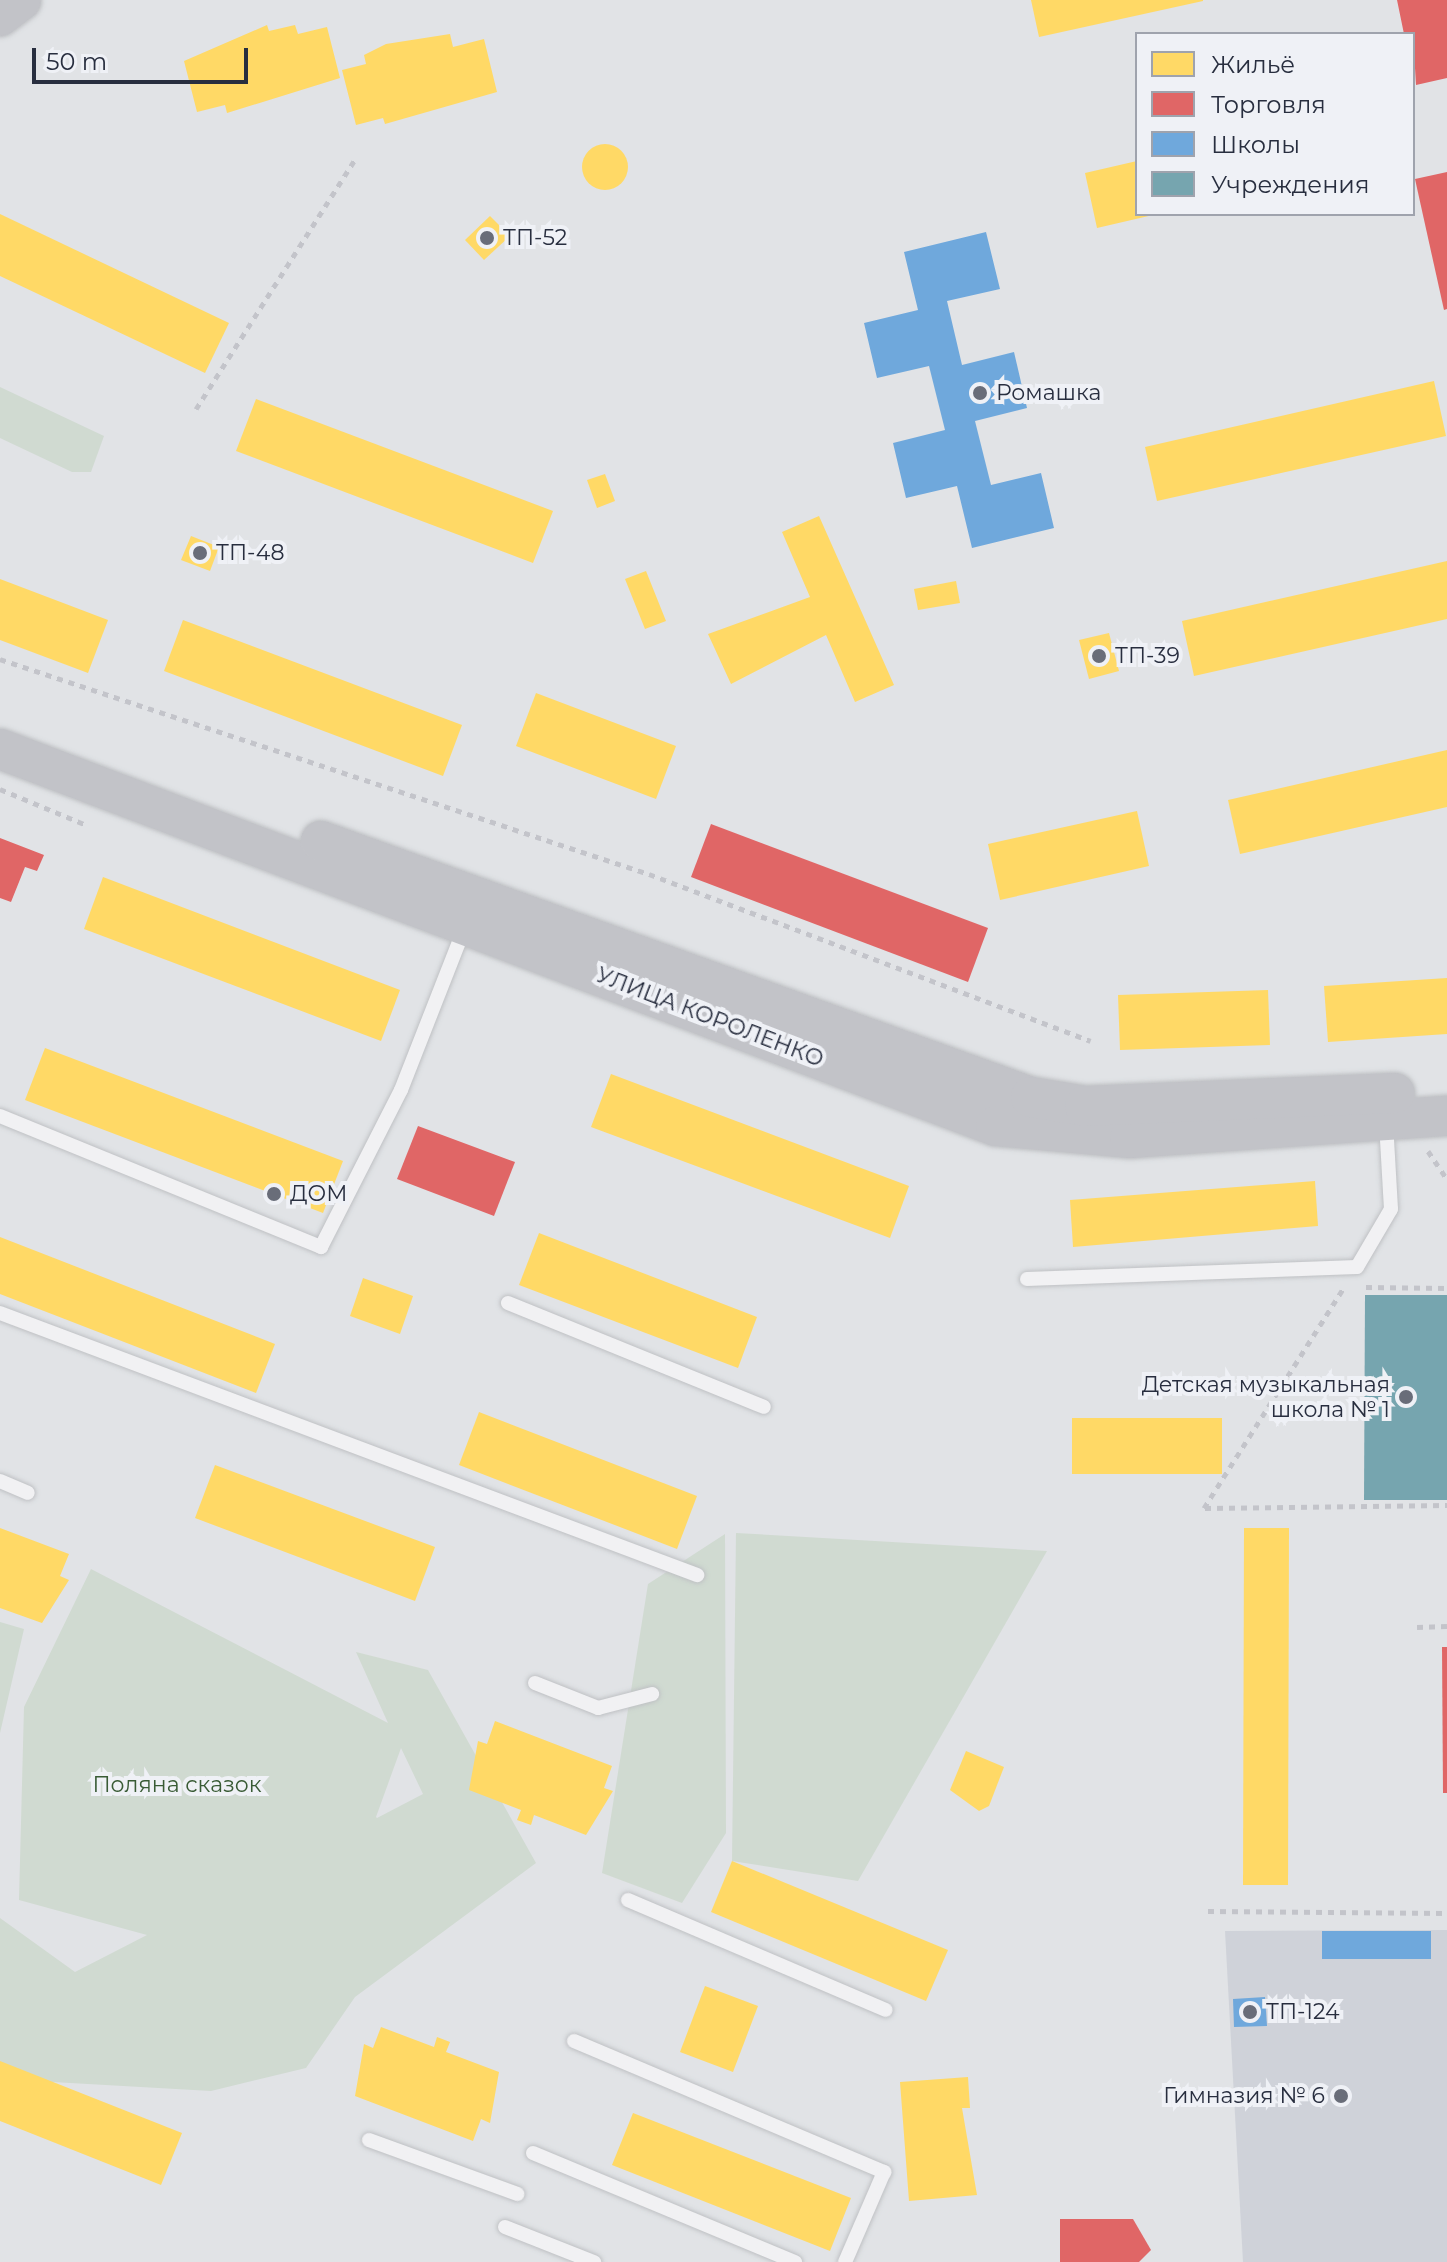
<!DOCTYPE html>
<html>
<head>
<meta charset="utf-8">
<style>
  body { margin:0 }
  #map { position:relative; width:1447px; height:2262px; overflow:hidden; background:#e1e3e6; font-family:Montserrat,sans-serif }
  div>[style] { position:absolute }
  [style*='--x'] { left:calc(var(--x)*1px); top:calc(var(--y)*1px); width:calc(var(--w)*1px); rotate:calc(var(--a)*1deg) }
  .built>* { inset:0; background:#cfd2d9 }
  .green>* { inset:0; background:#d0dad1 }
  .homes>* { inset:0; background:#ffd966 }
  .round { border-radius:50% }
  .shops>* { inset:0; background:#e06666 }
  .schools>* { inset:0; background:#6fa8dc }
  .public>* { inset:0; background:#76a5af }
  .path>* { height:5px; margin-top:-2.5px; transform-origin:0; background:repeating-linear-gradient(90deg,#c3c4ca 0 6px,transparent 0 12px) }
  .roads { filter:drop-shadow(0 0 2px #bfc1c4) drop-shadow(0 0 2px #bfc1c4) }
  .lane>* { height:14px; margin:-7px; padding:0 7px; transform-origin:7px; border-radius:7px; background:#f1f1f3 }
  .secondary>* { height:40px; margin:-20px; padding:0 20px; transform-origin:20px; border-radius:20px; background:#c2c3c8 }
  .dots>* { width:22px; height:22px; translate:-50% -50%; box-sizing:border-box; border:4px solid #eff1f6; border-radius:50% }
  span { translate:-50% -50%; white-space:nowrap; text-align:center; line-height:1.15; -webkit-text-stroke:8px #eff1f6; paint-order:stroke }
  .poi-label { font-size:22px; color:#282e3f }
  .left { translate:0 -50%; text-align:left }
  .right { translate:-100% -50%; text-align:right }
  .street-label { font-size:22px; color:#282e3f }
  .park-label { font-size:22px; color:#395b35 }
  .legend { position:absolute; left:1135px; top:32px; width:280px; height:184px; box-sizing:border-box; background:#eff1f6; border:2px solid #9fa3ad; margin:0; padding:10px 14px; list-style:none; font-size:24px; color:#282e3f }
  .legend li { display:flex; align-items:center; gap:16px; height:40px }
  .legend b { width:40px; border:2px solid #9fa3ad }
  .scale { position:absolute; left:32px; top:48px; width:216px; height:36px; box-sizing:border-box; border:4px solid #282e3f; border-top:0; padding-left:10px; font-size:24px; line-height:28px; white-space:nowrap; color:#282e3f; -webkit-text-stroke:6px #eff1f6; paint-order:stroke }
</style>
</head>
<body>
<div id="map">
  <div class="built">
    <i style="clip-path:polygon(1447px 1930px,1447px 2262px,1243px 2262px,1225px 1931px)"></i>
  </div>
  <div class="green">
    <i style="clip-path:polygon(0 387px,104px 436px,91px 472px,72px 472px,0 438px)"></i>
    <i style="clip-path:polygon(736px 1533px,1047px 1551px,858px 1881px,732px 1861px)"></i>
    <i style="clip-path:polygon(725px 1534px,726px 1833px,682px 1903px,602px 1873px,648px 1584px)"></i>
    <i style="clip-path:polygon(evenodd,91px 1569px,388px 1723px,356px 1652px,428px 1670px,536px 1863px,355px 1997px,306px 2068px,211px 2091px,0 2079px,0 1918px,75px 1972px,147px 1935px,19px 1900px,24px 1707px,91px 1569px,401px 1748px,423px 1794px,377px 1818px,376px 1817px,401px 1748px)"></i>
    <i style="clip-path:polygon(0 1622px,24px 1629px,0 1733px)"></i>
  </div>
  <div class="homes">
    <i style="clip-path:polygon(1031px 0,1203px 0,1203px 1px,1039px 37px)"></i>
    <i style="clip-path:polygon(267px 25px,269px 31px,295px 25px,298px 34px,327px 27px,340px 78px,227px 113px,225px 105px,197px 112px,184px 61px)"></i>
    <i style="clip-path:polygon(450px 34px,453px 47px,484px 39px,497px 92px,385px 124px,383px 118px,356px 125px,342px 70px,366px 64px,364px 55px,386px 44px)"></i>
    <i class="round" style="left:582px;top:144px;width:46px;height:46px"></i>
    <i style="clip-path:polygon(1137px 161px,1137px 214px,1153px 215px,1097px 228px,1085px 173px)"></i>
    <i style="clip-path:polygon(0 214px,229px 323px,205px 373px,0 276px)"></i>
    <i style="clip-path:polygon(490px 216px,510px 236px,484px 260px,465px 240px)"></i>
    <i style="clip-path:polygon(1434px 381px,1446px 436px,1157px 501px,1145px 447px)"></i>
    <i style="clip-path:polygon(256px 399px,553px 511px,533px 563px,236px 451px)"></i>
    <i style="clip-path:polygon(605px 474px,615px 501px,597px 508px,587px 480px)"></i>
    <i style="clip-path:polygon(819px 516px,894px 685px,855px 702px,826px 635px,731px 684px,708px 634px,810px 597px,782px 532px)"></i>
    <i style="clip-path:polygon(191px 536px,219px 547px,210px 571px,181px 560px)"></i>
    <i style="clip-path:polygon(1447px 561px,1447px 619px,1194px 676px,1182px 621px)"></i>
    <i style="clip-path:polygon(646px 571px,666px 621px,645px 629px,625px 579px)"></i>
    <i style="clip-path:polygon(0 579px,108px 620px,88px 673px,0 640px)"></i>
    <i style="clip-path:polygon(956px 581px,960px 603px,918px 610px,914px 589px)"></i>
    <i style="clip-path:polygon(183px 620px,462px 725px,443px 776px,164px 671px)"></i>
    <i style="clip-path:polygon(1109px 633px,1119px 671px,1089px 679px,1079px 640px)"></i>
    <i style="clip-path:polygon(536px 693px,676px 746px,656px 799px,516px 746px)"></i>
    <i style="clip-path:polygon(1447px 750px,1447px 807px,1240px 854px,1228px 800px)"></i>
    <i style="clip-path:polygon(1137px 811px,1149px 866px,1000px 900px,988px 844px)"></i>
    <i style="clip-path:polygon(103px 877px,400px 990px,381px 1041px,84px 929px)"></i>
    <i style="clip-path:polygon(1447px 978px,1447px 1034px,1328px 1042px,1324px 986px)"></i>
    <i style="clip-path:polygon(1268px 990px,1270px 1045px,1120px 1050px,1118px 995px)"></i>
    <i style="clip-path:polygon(45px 1048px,343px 1161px,323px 1213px,25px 1100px)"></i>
    <i style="clip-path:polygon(611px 1074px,909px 1186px,890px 1238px,591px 1127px)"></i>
    <i style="clip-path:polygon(1315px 1181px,1318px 1226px,1073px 1247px,1070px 1200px)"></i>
    <i style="clip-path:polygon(539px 1233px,757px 1317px,738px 1368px,519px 1285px)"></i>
    <i style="clip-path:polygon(0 1237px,275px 1344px,256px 1393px,0 1294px)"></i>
    <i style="clip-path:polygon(363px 1278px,413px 1296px,400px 1334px,350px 1316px)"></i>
    <i style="clip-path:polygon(479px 1412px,697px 1496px,677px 1549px,459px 1465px)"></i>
    <i style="clip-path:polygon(1072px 1418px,1222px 1418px,1222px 1474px,1072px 1474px)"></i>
    <i style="clip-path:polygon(215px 1465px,435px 1547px,415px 1601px,195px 1518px)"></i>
    <i style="clip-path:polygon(0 1528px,69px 1554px,60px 1576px,69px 1580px,42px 1623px,0 1608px)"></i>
    <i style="clip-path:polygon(1244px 1528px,1289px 1528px,1288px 1885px,1243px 1885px)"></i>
    <i style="clip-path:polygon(495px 1721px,612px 1766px,604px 1788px,613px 1791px,586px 1835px,534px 1815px,531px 1825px,517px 1820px,521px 1810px,469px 1790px,478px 1741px,487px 1744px)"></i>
    <i style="clip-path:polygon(966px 1751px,1004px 1767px,989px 1806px,979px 1811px,950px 1790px)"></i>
    <i style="clip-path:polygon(732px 1861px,948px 1950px,926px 2001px,711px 1912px)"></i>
    <i style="clip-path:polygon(705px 1986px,758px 2006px,733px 2072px,680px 2052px)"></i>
    <i style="clip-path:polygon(381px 2027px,434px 2047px,437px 2037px,450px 2042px,446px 2052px,499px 2072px,490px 2123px,481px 2119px,473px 2141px,355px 2096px,364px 2044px,373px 2048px)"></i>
    <i style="clip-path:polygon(0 2061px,182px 2133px,161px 2185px,0 2121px)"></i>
    <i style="clip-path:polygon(968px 2077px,970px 2108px,962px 2108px,977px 2195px,909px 2201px,900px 2082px)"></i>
    <i style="clip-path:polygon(633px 2113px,851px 2198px,830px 2251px,612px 2165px)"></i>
  </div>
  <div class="shops">
    <i style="clip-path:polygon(1397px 0,1447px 0,1447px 78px,1416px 85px,1413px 34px,1404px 34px)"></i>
    <i style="clip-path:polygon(1447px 172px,1447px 309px,1444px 310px,1415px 179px)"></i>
    <i style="clip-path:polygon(711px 824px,988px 928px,968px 982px,691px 877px)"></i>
    <i style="clip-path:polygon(0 838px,44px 855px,37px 871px,25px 867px,11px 902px,0 898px)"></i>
    <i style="clip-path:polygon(418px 1126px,515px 1162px,494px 1216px,397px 1179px)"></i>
    <i style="clip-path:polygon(1442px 1647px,1447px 1647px,1447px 1793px,1443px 1793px)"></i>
    <i style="clip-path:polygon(1060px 2219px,1133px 2219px,1151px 2250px,1139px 2262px,1060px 2262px)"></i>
  </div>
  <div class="schools">
    <i style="clip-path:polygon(986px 232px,1000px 289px,947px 301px,962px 365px,1014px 352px,1027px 408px,975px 421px,991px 485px,1041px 473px,1054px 528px,972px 548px,957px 486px,906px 498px,893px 443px,945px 430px,929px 366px,877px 378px,864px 323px,918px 310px,904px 252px)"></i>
    <i style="clip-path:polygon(1322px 1931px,1431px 1931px,1431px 1959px,1322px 1959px)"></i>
    <i style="clip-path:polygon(1265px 1997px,1267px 2026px,1234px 2027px,1233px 1999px)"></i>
  </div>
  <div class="public">
    <i style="clip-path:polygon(1365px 1295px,1447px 1295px,1447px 1500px,1364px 1500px)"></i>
  </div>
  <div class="path">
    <i style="--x:196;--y:409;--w:296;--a:-57.5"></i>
    <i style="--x:0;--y:659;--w:684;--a:18.33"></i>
    <i style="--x:649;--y:874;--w:472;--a:20.7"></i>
    <i style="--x:0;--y:789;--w:91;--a:22.6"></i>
    <i style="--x:1428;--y:1151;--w:34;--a:56"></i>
    <i style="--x:1366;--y:1287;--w:81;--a:0.7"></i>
    <i style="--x:1204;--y:1508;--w:263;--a:-57.6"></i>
    <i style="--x:1205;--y:1508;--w:242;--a:-0.7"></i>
    <i style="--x:1417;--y:1627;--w:30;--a:-2"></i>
    <i style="--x:1208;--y:1911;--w:239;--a:0.5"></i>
  </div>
  <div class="roads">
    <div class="lane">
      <i style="--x:0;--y:1116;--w:347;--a:22.2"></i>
      <i style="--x:321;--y:1247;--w:176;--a:-63"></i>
      <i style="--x:401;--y:1090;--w:173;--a:-68.6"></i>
      <i style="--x:1027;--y:1279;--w:330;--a:-2.1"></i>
      <i style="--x:1357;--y:1267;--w:67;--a:-59.6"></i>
      <i style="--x:1391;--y:1209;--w:87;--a:-93.3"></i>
      <i style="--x:508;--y:1303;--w:276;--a:22.1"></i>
      <i style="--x:0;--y:1313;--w:745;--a:20.6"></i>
      <i style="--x:0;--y:1481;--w:30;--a:23"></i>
      <i style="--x:535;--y:1683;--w:68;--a:21.6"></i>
      <i style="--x:598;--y:1708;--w:56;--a:-14.5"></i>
      <i style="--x:628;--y:1900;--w:280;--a:23.1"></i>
      <i style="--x:574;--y:2041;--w:337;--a:22.9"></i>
      <i style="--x:884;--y:2172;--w:98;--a:113.4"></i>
      <i style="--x:369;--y:2140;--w:158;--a:20"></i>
      <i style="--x:533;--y:2153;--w:284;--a:22.6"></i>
      <i style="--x:505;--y:2227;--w:96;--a:21.5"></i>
    </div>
    <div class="secondary">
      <i style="--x:0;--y:16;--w:26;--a:-37"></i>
      <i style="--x:0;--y:749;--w:1065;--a:20.73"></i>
      <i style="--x:996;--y:1126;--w:135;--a:5.1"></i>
      <i style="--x:1130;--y:1138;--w:318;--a:-4"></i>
      <i style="--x:321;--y:841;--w:755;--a:19.83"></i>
      <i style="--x:1031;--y:1097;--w:55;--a:9.5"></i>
      <i style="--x:1085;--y:1106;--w:310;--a:-2.4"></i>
    </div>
  </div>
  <div class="dots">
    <i style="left:487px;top:238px;background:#696d79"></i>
    <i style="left:980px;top:393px;background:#696d79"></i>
    <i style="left:200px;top:553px;background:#696d79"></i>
    <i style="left:1099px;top:656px;background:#696d79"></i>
    <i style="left:274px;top:1194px;background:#696d79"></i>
    <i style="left:1406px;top:1397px;background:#696d79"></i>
    <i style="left:1250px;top:2012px;background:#696d79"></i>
    <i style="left:1341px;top:2096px;background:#696d79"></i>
  </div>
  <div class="poi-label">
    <span class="left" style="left:503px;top:238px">ТП-52</span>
    <span class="left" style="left:996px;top:393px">Ромашка</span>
    <span class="left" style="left:216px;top:553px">ТП-48</span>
    <span class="left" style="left:1115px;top:656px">ТП-39</span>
    <span class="left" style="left:290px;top:1194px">ДОМ</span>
    <span class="right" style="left:1390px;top:1397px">Детская музыкальная<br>школа № 1</span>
    <span class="left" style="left:1266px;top:2012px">ТП-124</span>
    <span class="right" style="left:1325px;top:2096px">Гимназия № 6</span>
  </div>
  <div class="street-label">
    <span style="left:710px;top:1017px;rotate:21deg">УЛИЦА КОРОЛЕНКО</span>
  </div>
  <div class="park-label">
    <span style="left:177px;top:1785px">Поляна сказок</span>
  </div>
  <ul class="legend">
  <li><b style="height:22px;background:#ffd966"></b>Жильё</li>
  <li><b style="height:22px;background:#e06666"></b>Торговля</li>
  <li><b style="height:22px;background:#6fa8dc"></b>Школы</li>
  <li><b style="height:22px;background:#76a5af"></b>Учреждения</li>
  </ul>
  <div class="scale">50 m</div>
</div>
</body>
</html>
